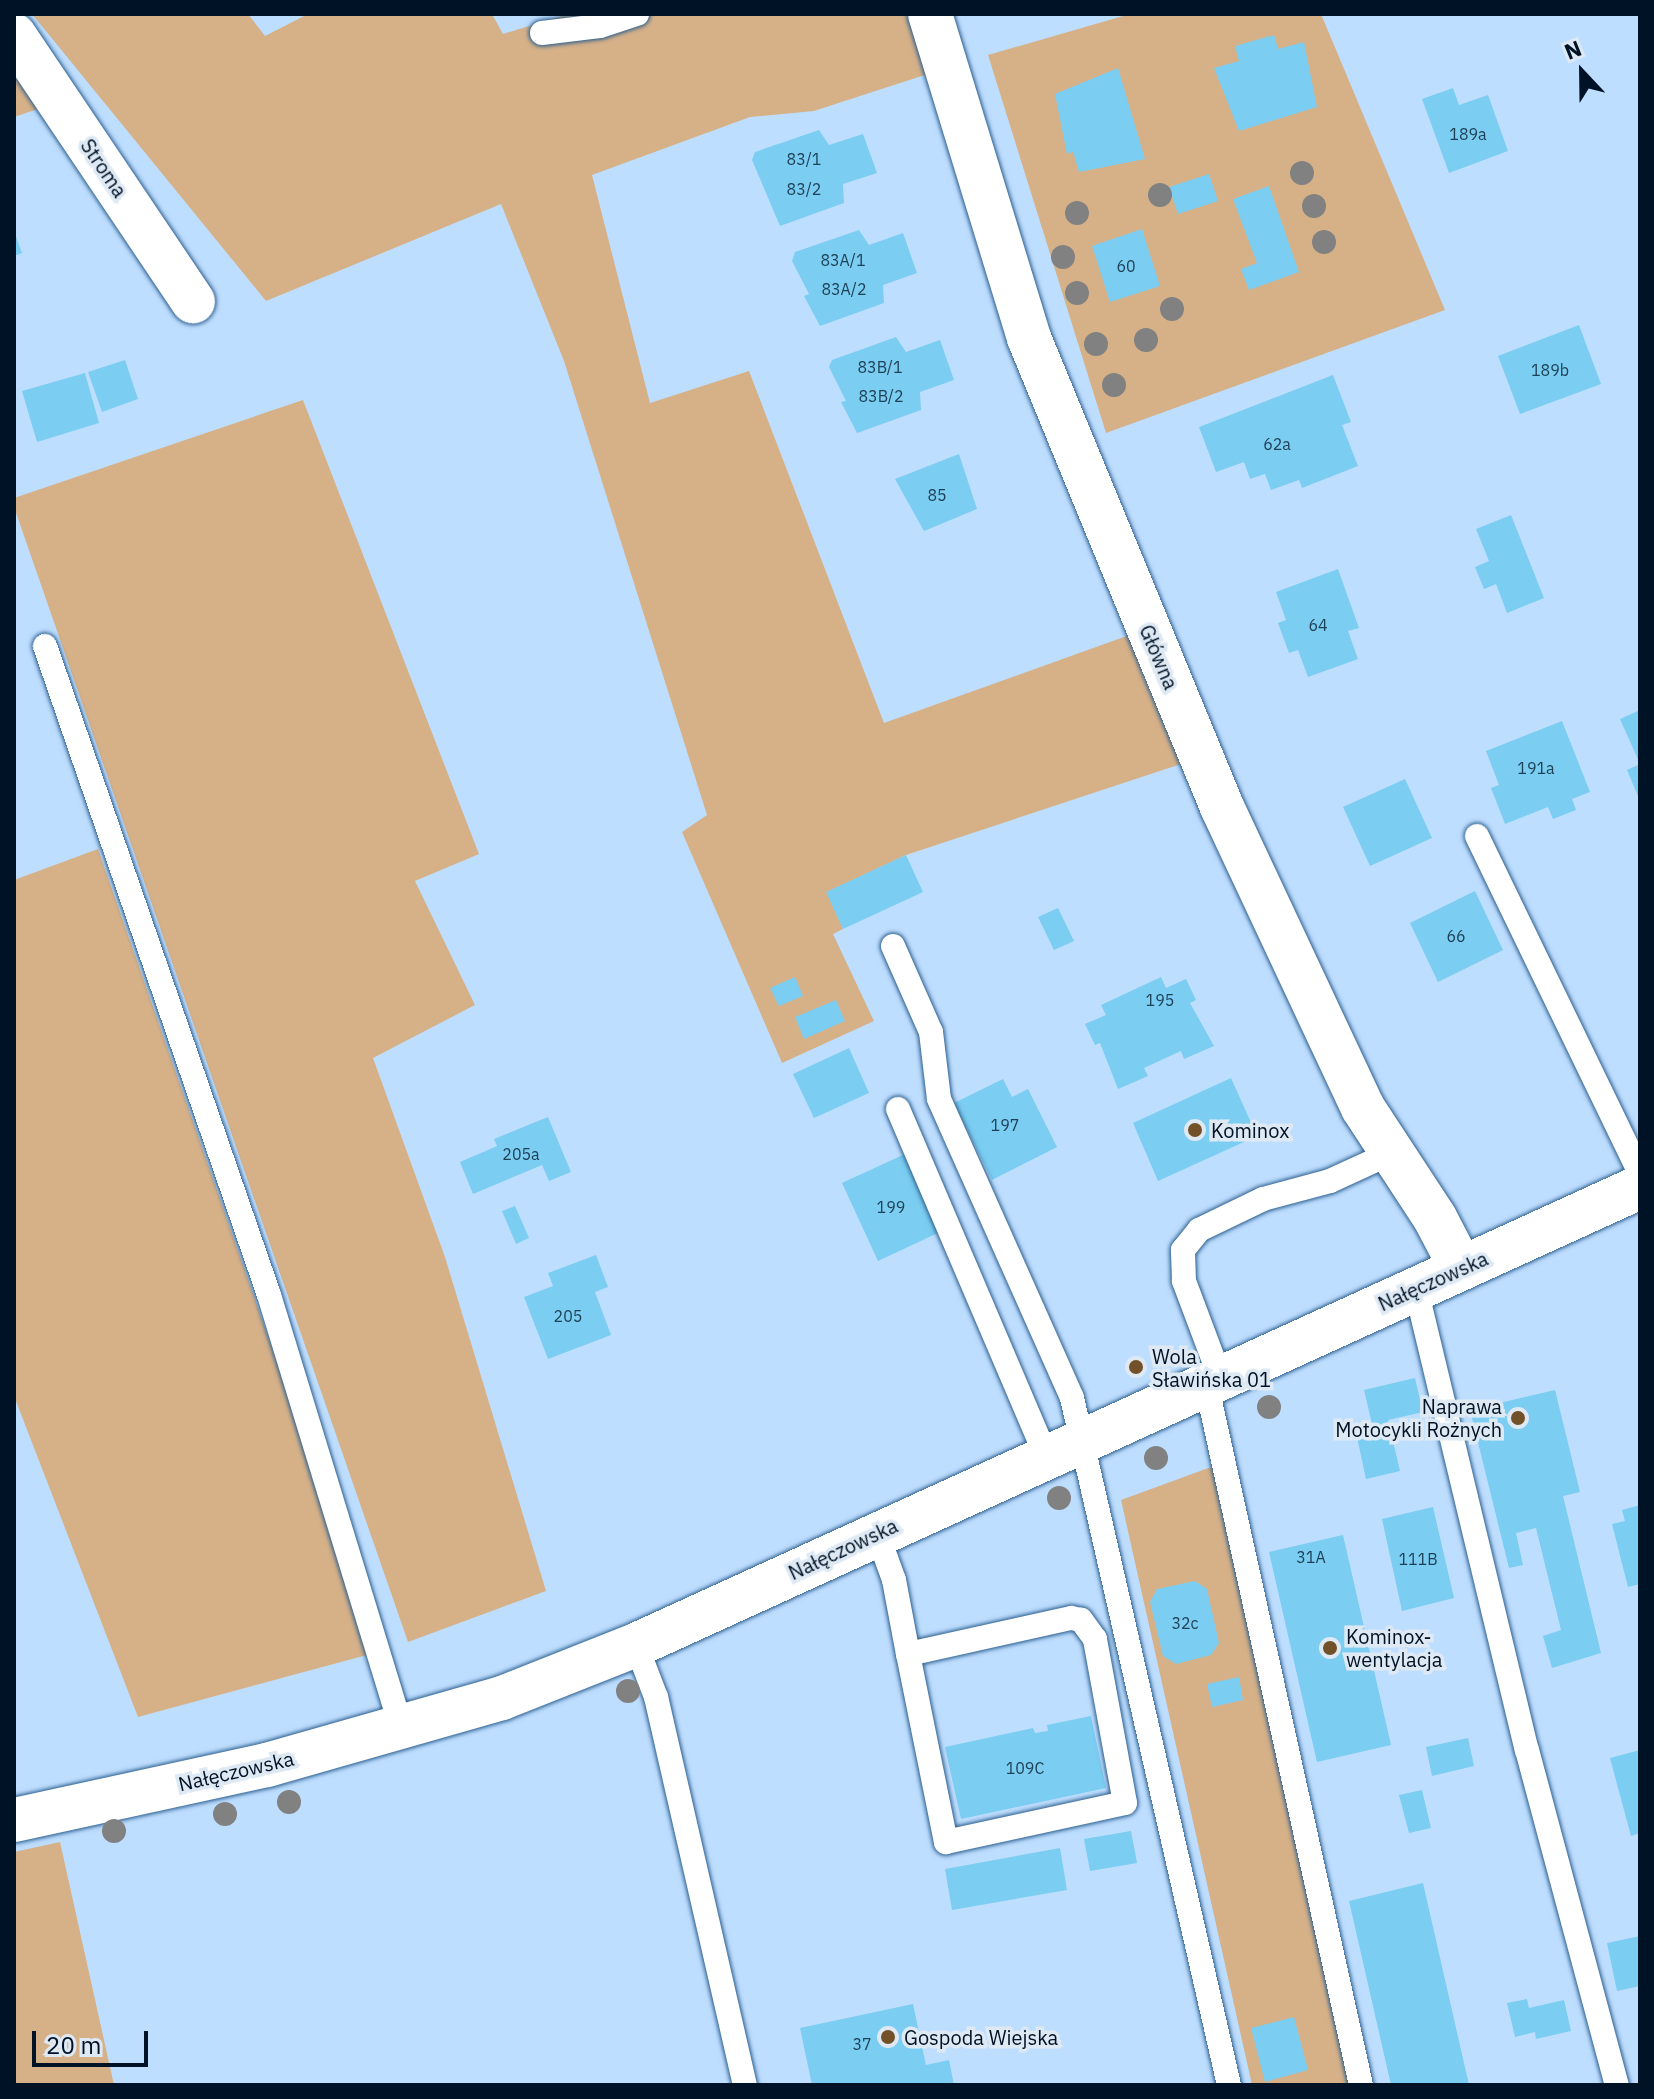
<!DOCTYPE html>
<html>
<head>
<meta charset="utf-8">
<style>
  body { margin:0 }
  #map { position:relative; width:1654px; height:2099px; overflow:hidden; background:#bedeff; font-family:"IBM Plex Sans",sans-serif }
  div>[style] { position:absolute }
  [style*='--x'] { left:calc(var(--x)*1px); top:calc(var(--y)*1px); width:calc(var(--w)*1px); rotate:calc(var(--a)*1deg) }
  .green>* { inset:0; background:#d6b188 }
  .building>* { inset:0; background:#7bcdf1 }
  .roads { filter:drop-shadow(0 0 2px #2c5f8f) drop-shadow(0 0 2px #2c5f8f) }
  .lane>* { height:24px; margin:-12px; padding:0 12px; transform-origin:12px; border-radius:12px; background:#fff }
  .street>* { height:44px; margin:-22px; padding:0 22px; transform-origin:22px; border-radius:22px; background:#fff }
  .secondary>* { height:44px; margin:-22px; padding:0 22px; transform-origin:22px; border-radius:22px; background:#fff }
  .trees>* { width:24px; height:24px; margin:-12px; border-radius:50%; background:#808180 }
  .dots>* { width:22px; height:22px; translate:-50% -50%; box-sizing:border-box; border:4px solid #dee9f4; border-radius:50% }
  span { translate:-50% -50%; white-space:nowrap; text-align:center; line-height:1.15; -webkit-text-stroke:7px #dee9f4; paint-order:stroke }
  .number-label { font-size:16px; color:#1f4158 }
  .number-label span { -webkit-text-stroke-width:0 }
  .street-label { font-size:20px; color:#001225 }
  .poi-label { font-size:20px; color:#001225 }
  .left { translate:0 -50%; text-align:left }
  .right { translate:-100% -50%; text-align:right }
  .frame { position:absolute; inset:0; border:16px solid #001225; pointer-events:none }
  .north { position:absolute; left:1542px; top:32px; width:80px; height:80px; -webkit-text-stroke:6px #dee9f4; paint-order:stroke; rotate:338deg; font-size:22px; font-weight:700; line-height:32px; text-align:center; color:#001225 }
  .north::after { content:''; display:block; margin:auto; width:28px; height:36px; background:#001225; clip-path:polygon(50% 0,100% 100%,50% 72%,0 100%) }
  .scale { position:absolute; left:32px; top:2031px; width:116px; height:36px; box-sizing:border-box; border:4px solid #001225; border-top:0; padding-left:10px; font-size:24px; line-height:28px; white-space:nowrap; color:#001225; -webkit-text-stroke:6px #dee9f4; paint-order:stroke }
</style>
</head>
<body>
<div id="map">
  <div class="green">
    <i style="clip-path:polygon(32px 14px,248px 14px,265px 36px,308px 14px,492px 14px,503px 34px,568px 14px,915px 14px,934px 72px,814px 111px,750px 117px,592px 175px,650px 403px,749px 371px,884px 723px,1135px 633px,1184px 763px,906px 855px,827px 892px,843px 929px,833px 934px,874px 1021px,782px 1063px,682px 832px,707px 815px,564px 361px,501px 204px,266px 301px)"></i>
    <i style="clip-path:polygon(1130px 14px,1321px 14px,1445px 310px,1106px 433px,988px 55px)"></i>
    <i style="clip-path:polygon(14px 75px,41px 108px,14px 117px)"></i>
    <i style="clip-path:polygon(303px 400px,479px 854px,415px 881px,475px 1005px,373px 1058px,445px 1257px,546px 1591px,408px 1642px,14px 507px,14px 498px)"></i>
    <i style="clip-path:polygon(98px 849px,378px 1652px,138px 1717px,14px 1396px,14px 880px)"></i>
    <i style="clip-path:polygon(1222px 1463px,1364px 2085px,1252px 2085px,1121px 1500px)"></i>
    <i style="clip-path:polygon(60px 1842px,114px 2085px,14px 2085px,14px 1852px)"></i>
  </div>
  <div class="building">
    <i style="clip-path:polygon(1274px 35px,1278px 49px,1304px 42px,1317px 107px,1239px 131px,1214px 68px,1239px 61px,1235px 46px)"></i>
    <i style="clip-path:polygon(1118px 68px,1145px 159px,1079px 172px,1073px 152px,1067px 154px,1055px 94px)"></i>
    <i style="clip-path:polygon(1453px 88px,1459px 105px,1488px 95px,1508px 151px,1449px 173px,1422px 99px)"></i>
    <i style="clip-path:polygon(819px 130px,829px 145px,863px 134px,877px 173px,843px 184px,844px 203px,780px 226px,752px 160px,755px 152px)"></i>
    <i style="clip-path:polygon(1209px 174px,1218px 201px,1178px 214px,1169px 187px)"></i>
    <i style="clip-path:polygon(1269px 186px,1299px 272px,1249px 290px,1241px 269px,1257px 263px,1233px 199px)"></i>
    <i style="clip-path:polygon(1142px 229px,1160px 286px,1110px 302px,1092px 246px)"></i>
    <i style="clip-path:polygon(859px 230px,869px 245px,903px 233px,917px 273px,883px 285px,884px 303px,820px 326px,804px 296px,809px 294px,792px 261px,795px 252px)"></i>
    <i style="clip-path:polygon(14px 231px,22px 253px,14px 256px)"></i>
    <i style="clip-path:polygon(1579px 325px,1601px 384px,1520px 414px,1498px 356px)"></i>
    <i style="clip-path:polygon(896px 337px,906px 352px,940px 340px,954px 380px,920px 392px,921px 410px,857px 433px,841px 402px,846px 401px,829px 367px,832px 360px)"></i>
    <i style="clip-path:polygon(125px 360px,138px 399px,102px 412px,88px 372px)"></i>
    <i style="clip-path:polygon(85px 373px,99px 423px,37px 442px,22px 391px)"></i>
    <i style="clip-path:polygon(1333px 375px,1351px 422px,1342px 425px,1358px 466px,1302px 488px,1299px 480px,1271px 490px,1265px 474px,1250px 479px,1244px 462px,1216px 472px,1199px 427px)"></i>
    <i style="clip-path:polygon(959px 454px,977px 509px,924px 531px,895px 479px)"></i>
    <i style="clip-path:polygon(1511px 515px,1544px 598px,1507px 613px,1496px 584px,1484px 589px,1475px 567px,1489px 561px,1476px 529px)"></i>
    <i style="clip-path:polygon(1338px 569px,1359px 628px,1348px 631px,1358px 659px,1308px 677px,1298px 650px,1289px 653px,1278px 623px,1286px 620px,1276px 592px)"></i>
    <i style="clip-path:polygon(1640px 710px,1640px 801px,1627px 770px,1640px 764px,1620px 719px)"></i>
    <i style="clip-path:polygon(1562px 721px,1590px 792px,1572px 799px,1576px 810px,1553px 819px,1548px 807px,1505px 824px,1491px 788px,1499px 785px,1486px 751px)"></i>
    <i style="clip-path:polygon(1405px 779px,1432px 838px,1370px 866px,1343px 807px)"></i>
    <i style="clip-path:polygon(906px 855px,923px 892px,843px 929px,826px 892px)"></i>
    <i style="clip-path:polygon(1475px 891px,1503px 950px,1438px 982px,1410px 923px)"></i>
    <i style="clip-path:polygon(1058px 908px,1074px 941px,1054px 950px,1038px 917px)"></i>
    <i style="clip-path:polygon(795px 977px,803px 996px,779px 1006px,770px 988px)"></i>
    <i style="clip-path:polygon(1161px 977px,1166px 988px,1186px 979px,1196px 1000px,1190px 1003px,1214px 1046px,1184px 1059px,1181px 1051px,1144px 1068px,1148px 1076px,1118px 1089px,1100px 1043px,1095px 1045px,1085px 1024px,1106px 1015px,1101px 1005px)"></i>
    <i style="clip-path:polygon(836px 1000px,845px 1021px,804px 1039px,795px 1017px)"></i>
    <i style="clip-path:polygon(849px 1048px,869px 1093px,814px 1118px,793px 1074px)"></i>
    <i style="clip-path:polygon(1231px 1078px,1257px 1136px,1158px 1181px,1133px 1123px)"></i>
    <i style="clip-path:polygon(1003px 1079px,1012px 1097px,1028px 1089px,1057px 1147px,992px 1180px,954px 1103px)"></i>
    <i style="clip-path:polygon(548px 1117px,571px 1172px,549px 1181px,542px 1165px,473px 1194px,460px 1162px,497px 1146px,494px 1139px)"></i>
    <i style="clip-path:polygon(905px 1154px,940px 1232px,878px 1261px,842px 1183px)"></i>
    <i style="clip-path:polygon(515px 1206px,529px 1238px,516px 1244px,502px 1211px)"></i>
    <i style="clip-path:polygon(596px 1255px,608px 1287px,595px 1292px,611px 1335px,548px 1359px,524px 1297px,553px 1286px,548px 1273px)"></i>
    <i style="clip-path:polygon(1415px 1378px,1423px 1412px,1388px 1420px,1400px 1471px,1366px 1479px,1355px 1428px,1372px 1424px,1364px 1390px)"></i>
    <i style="clip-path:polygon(1555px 1390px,1580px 1492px,1563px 1496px,1601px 1653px,1552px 1668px,1543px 1636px,1561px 1630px,1536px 1528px,1516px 1533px,1523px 1565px,1509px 1568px,1470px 1410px)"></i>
    <i style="clip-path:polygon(1640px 1505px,1640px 1584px,1628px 1587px,1612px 1524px,1625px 1521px,1622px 1510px)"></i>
    <i style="clip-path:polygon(1433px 1507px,1454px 1598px,1402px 1611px,1382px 1519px)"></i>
    <i style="clip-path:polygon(1343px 1535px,1391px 1745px,1317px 1762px,1269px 1552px)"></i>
    <i style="clip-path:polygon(1195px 1581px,1207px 1589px,1219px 1643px,1211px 1655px,1176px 1664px,1163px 1656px,1150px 1602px,1157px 1589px)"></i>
    <i style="clip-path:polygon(1239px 1677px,1243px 1700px,1212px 1707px,1207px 1684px)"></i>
    <i style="clip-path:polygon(1091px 1716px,1106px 1788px,961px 1819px,945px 1747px,1033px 1728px,1035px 1733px,1048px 1731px,1047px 1725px)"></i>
    <i style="clip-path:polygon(1468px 1738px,1474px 1766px,1432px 1776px,1426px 1747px)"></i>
    <i style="clip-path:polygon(1640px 1750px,1640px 1833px,1631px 1836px,1610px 1758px)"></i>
    <i style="clip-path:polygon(1422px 1790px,1431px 1828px,1409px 1833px,1399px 1795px)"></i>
    <i style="clip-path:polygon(1131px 1831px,1137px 1863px,1090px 1871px,1084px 1839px)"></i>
    <i style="clip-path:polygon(1060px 1848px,1067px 1890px,952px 1910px,945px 1869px)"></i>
    <i style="clip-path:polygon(1423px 1883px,1469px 2085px,1391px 2085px,1349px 1901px)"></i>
    <i style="clip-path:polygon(1640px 1936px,1640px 1986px,1617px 1991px,1607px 1943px)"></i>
    <i style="clip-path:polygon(1527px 1999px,1529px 2008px,1564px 2000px,1571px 2031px,1536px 2039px,1535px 2032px,1515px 2037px,1507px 2003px)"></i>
    <i style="clip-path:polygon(913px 2004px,926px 2065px,949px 2060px,954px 2085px,812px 2085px,800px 2028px)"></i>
    <i style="clip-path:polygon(1294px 2017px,1308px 2070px,1265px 2082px,1251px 2028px)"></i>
  </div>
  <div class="roads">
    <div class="lane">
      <i style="--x:542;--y:33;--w:58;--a:-6.9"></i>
      <i style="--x:600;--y:26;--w:39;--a:-18"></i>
      <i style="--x:45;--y:646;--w:687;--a:70.96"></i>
      <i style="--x:269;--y:1295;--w:454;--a:73"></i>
      <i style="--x:1477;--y:836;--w:374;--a:64.2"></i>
      <i style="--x:893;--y:946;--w:94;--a:66.2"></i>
      <i style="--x:931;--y:1032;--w:67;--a:83.2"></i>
      <i style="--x:939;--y:1099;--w:327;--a:66"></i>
      <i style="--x:1072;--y:1398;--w:705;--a:77.13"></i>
      <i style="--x:898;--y:1109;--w:377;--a:66.9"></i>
      <i style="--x:1416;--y:1289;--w:474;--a:76.5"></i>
      <i style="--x:1527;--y:1750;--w:347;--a:75"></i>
      <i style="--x:1220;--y:1377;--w:103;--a:-110.6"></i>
      <i style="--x:1184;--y:1281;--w:31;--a:-92"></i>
      <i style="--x:1183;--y:1250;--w:26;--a:-51"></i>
      <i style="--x:1199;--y:1230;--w:71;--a:-25.8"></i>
      <i style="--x:1263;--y:1199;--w:69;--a:-15"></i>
      <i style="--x:1330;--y:1181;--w:65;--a:-24.6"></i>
      <i style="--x:1206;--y:1383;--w:719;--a:77.55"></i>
      <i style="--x:877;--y:1533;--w:50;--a:70.1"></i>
      <i style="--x:894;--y:1580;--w:75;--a:79.3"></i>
      <i style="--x:908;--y:1654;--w:192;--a:78.6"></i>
      <i style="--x:946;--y:1842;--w:183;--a:-12.3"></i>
      <i style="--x:1125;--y:1803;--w:167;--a:-100.4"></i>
      <i style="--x:1095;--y:1639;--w:24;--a:-126"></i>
      <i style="--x:1081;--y:1620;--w:10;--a:-169"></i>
      <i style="--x:1071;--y:1618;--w:167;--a:167.5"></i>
      <i style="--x:636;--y:1645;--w:56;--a:69"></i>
      <i style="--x:656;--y:1697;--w:398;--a:77.1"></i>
    </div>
    <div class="street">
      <i style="--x:930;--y:14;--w:339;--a:73"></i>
      <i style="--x:1029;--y:338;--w:507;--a:67.63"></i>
      <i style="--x:1222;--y:807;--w:332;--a:64.9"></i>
      <i style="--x:1363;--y:1108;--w:131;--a:56.8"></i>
      <i style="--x:1435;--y:1218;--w:56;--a:62.5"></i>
      <i style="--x:14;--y:35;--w:321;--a:56.1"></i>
    </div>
    <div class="secondary">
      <i style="--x:14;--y:1820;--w:259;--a:-12.3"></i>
      <i style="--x:267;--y:1765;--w:244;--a:-15.9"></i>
      <i style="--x:502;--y:1698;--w:144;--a:-21.6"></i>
      <i style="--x:636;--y:1645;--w:1104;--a:-24.52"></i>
    </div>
  </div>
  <div class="trees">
    <i style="left:1302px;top:173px"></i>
    <i style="left:1160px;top:195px"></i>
    <i style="left:1314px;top:206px"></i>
    <i style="left:1077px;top:213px"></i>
    <i style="left:1324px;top:242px"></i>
    <i style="left:1063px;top:257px"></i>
    <i style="left:1077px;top:293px"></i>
    <i style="left:1172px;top:309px"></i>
    <i style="left:1146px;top:340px"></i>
    <i style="left:1096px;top:344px"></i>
    <i style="left:1114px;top:385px"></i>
    <i style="left:1269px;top:1407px"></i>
    <i style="left:1156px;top:1458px"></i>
    <i style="left:1059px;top:1498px"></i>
    <i style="left:628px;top:1691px"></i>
    <i style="left:289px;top:1802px"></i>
    <i style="left:225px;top:1814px"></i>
    <i style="left:114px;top:1831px"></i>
  </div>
  <div class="dots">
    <i style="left:1195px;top:1130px;background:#725028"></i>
    <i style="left:1136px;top:1367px;background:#725028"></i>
    <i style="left:1518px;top:1418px;background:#725028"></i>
    <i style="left:1330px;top:1648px;background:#725028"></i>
    <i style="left:888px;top:2037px;background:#725028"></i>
  </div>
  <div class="number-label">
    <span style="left:1468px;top:134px">189a</span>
    <span style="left:804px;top:159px">83/1</span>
    <span style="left:804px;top:189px">83/2</span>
    <span style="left:843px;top:260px">83A/1</span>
    <span style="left:1126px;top:266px">60</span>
    <span style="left:844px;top:289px">83A/2</span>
    <span style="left:880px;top:367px">83B/1</span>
    <span style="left:1550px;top:370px">189b</span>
    <span style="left:881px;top:396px">83B/2</span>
    <span style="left:1277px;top:444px">62a</span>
    <span style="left:937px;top:495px">85</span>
    <span style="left:1318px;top:625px">64</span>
    <span style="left:1536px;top:768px">191a</span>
    <span style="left:1456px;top:936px">66</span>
    <span style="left:1160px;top:1000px">195</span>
    <span style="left:1005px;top:1125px">197</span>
    <span style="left:521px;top:1154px">205a</span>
    <span style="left:891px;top:1207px">199</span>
    <span style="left:568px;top:1316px">205</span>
    <span style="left:1311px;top:1557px">31A</span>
    <span style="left:1418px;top:1559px">111B</span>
    <span style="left:1185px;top:1623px">32c</span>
    <span style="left:1025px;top:1768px">109C</span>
    <span style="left:862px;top:2044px">37</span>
  </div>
  <div class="street-label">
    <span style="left:104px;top:168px;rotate:56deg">Stroma</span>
    <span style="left:1159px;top:657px;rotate:67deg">Główna</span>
    <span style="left:1433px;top:1281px;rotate:-24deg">Nałęczowska</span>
    <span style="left:843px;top:1549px;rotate:-25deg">Nałęczowska</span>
    <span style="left:236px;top:1771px;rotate:-13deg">Nałęczowska</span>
  </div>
  <div class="poi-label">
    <span class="left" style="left:1211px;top:1130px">Kominox</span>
    <span class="left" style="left:1152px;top:1368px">Wola<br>Sławińska 01</span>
    <span class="right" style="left:1502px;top:1418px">Naprawa<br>Motocykli Rożnych</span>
    <span class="left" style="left:1346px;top:1648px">Kominox-<br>wentylacja</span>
    <span class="left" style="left:904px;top:2037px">Gospoda Wiejska</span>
  </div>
  <div class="frame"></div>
  <div class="north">N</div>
  <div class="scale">20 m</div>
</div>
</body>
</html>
